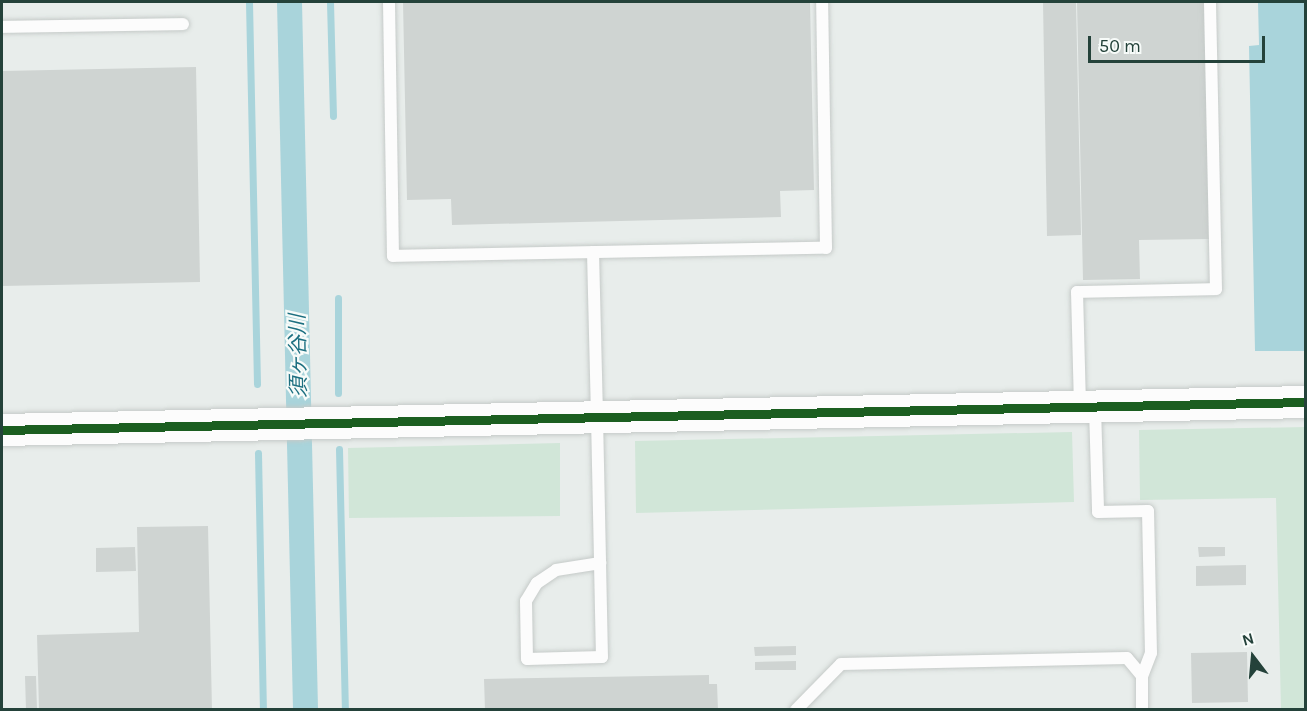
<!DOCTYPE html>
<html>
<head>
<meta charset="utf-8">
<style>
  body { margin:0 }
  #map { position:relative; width:1307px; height:711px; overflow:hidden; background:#e8edeb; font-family:Karla,"Noto Sans JP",sans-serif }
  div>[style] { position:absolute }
  .green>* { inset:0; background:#d1e6d8 }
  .water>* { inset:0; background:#a9d4db }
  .stream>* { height:7px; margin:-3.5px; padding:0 3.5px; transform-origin:3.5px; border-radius:3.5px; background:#a9d4db }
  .building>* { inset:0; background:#cfd4d2 }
  .roads { filter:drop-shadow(0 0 2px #c5cac8) drop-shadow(0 0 2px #c5cac8) }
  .service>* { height:12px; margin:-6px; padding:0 6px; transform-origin:6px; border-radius:6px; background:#fcfcfc }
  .tertiary>* { height:32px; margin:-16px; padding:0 16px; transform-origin:16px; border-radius:16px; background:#fcfcfc }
  .cycleway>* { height:9px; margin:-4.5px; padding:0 4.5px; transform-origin:4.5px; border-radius:4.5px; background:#1b5e20 }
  span { translate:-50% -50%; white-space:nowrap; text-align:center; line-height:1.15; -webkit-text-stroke:4.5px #f7fbf9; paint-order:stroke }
  .water-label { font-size:21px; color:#1c6f80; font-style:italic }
  .frame { position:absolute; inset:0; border:3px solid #24423a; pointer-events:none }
  .north { position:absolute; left:1223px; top:627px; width:60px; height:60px; -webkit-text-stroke:4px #f7fbf9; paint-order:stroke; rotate:344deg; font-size:16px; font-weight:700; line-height:24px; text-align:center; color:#24423a }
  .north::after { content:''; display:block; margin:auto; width:21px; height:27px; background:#24423a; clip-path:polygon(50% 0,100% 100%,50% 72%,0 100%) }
  .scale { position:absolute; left:1088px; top:36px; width:177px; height:27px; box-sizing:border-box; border:3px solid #24423a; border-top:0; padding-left:8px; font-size:18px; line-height:21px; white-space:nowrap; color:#24423a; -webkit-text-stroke:4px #f7fbf9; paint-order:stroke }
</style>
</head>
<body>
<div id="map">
  <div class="green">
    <i style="clip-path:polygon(1305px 427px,1305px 709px,1281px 709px,1276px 498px,1140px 500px,1139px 430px)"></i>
    <i style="clip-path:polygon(1072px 432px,1074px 502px,636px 513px,635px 441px)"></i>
    <i style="clip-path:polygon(560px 443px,560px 516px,349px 518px,348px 448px)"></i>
  </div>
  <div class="water">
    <i style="clip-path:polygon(277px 2px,302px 2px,318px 709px,293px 709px)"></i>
    <i style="clip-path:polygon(1258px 2px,1305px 2px,1305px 351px,1255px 351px,1249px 46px,1259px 45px)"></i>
  </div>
  <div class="stream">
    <i style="left:249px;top:2px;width:382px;rotate:88.8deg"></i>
    <i style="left:330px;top:2px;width:114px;rotate:88.5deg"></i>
    <i style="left:338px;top:298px;width:95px;rotate:90deg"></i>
    <i style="left:339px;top:449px;width:261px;rotate:88.7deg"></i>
    <i style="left:258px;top:453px;width:257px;rotate:88.9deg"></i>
  </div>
  <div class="building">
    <i style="clip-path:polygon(403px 2px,810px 2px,814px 190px,780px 191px,781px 217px,452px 225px,451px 199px,407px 200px)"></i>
    <i style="clip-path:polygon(1043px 2px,1076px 2px,1081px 235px,1047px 236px)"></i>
    <i style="clip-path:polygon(1077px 2px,1204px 2px,1209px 239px,1139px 240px,1140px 279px,1083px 280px)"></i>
    <i style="clip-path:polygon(196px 67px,200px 282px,2px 286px,2px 71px)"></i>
    <i style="clip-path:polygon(208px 526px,212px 710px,39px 710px,37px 635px,139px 632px,137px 527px)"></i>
    <i style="clip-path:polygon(135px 547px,136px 571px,96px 572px,96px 548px)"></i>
    <i style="clip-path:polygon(1198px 547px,1225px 547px,1225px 556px,1199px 557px)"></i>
    <i style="clip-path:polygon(1246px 565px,1246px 585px,1196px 586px,1196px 566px)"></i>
    <i style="clip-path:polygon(796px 646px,796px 655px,755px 656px,754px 647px)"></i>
    <i style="clip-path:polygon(1247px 652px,1248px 702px,1192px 703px,1191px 653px)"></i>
    <i style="clip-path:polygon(796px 661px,796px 670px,755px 670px,755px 662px)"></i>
    <i style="clip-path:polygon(709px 675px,709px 684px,717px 684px,718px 710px,485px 710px,484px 679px)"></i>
    <i style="clip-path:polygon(25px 676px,36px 676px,37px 710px,26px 710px)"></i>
  </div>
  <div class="roads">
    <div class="service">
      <i style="left:389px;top:2px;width:254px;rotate:89.1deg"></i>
      <i style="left:393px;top:256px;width:433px;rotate:-1.1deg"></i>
      <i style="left:826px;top:248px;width:246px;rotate:-90.9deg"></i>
      <i style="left:2px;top:27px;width:181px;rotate:-0.9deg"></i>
      <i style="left:593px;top:252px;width:165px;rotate:88.6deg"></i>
      <i style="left:597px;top:417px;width:146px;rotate:88.8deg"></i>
      <i style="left:600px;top:563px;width:94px;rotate:88.8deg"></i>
      <i style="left:602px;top:657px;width:75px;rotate:178.5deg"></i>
      <i style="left:527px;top:659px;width:58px;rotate:-91deg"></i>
      <i style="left:526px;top:601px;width:21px;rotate:-59deg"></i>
      <i style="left:537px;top:583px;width:23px;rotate:-34deg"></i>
      <i style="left:556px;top:570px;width:45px;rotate:-9deg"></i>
      <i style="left:1080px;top:406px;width:114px;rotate:-91.5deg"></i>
      <i style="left:1077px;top:292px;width:139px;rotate:-1.2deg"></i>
      <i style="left:1216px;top:289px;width:287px;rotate:-91.2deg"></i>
      <i style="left:1095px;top:408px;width:104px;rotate:88.3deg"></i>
      <i style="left:1098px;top:512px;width:50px;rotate:-1.1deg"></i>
      <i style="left:1148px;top:511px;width:142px;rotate:88.8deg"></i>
      <i style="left:1151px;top:653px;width:25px;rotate:111deg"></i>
      <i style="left:796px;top:710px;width:64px;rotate:-45.6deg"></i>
      <i style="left:841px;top:664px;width:286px;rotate:-1.2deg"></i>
      <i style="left:1127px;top:658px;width:23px;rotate:50deg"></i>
      <i style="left:1142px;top:676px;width:34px;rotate:90deg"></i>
    </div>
    <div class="tertiary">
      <i style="left:2px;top:430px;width:1304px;rotate:-1.23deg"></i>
    </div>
  </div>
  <div class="cycleway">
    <i style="left:2px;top:430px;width:1304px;rotate:-1.23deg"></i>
  </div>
  <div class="water-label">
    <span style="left:298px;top:356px;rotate:-91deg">須ヶ谷川</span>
  </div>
  <div class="frame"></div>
  <div class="north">N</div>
  <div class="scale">50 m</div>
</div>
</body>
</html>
